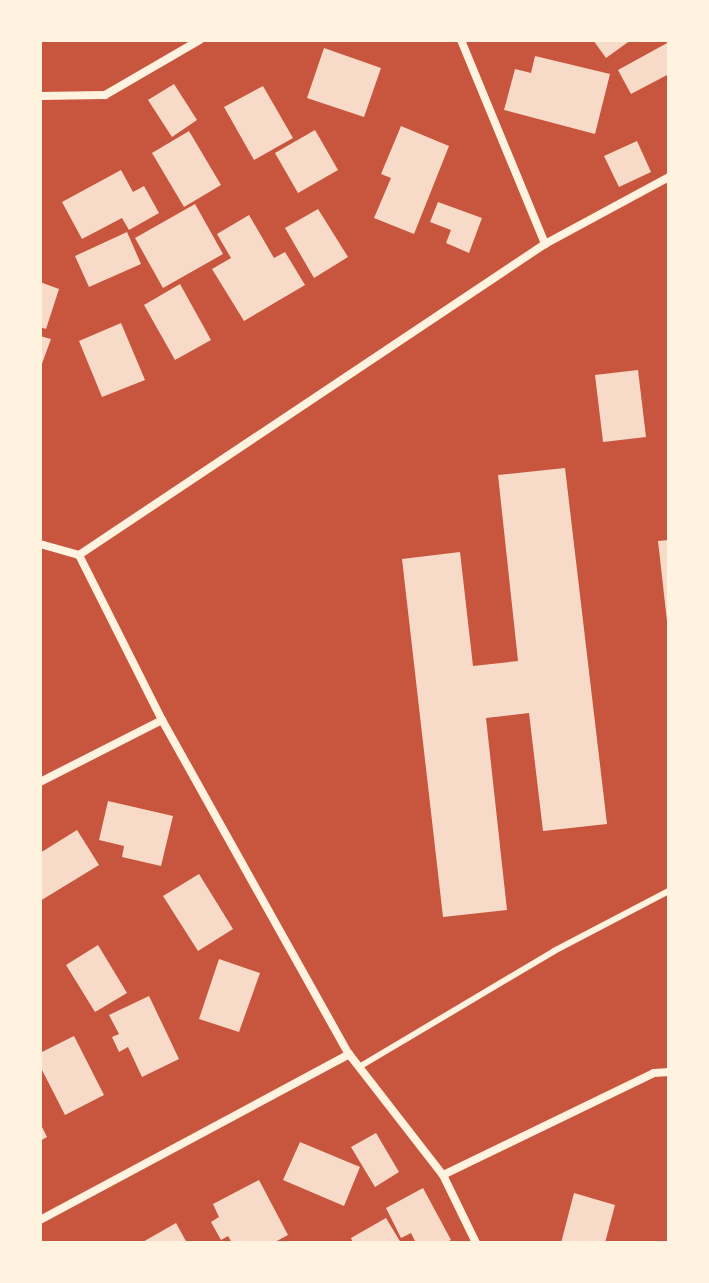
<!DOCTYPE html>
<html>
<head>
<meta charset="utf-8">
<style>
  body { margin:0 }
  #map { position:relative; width:709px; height:1283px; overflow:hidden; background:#c8553d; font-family:"DejaVu Sans",sans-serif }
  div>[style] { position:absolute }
  .building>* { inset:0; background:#f7dbc8 }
  .service>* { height:6px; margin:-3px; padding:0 3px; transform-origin:3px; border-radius:3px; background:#fff3e0 }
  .minor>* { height:8px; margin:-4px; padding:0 4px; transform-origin:4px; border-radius:4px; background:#fff3e0 }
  span { translate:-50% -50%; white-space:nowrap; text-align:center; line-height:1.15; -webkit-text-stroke:6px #fff3e0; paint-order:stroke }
  .frame { position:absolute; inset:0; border:42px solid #fff3e0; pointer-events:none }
</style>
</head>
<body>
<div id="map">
  <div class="building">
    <i style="clip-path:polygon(593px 40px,631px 40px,606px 58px)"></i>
    <i style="clip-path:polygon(669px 42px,669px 74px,631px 94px,618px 70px)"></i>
    <i style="clip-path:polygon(324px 48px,381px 68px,364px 117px,307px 98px)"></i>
    <i style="clip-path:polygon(535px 56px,610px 74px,595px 134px,504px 110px,515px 69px,531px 73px)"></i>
    <i style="clip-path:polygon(174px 84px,197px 120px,172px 137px,148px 100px)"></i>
    <i style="clip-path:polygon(263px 86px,293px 138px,254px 160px,224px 107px)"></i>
    <i style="clip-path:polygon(401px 126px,449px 146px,414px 234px,374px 218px,391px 178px,381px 174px)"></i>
    <i style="clip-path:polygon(315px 130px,338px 170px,298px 193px,275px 153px)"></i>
    <i style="clip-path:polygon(189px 131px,221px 185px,184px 207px,152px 153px)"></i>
    <i style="clip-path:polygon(637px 141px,651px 172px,619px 187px,604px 156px)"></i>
    <i style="clip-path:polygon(121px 170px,133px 192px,144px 186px,159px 213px,129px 230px,122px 218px,82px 239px,62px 202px)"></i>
    <i style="clip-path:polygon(438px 202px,482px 218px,469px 253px,446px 243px,451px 230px,430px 222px)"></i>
    <i style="clip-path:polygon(195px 204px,223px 254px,163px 288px,135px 238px)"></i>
    <i style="clip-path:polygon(318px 209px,348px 257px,314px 278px,285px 228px)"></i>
    <i style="clip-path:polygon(249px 215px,274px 258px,285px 252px,305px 285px,244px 321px,212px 269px,231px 258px,217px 234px)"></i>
    <i style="clip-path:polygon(127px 232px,141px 264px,89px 287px,75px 256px)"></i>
    <i style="clip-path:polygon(40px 282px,59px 289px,46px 329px,40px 327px)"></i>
    <i style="clip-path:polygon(180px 284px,211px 340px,175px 360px,144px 305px)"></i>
    <i style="clip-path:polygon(121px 323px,145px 380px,102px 397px,79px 341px)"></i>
    <i style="clip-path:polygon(40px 336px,51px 339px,40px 369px)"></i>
    <i style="clip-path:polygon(638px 370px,646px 437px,603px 442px,595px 375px)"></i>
    <i style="clip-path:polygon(565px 468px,607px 824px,543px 831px,529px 713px,486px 718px,507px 910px,443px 917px,402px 559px,460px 552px,473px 666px,518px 661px,498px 475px)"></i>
    <i style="clip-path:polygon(669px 540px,669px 620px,667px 621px,658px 541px)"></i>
    <i style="clip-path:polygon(108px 801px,173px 816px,161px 866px,122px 857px,124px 846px,99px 840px)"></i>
    <i style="clip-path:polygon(77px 830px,99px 865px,40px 901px,40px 853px)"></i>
    <i style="clip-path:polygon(199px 874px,233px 929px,198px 951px,163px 896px)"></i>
    <i style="clip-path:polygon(98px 945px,127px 993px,95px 1012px,66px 965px)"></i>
    <i style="clip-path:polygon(219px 959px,260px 973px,239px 1032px,199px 1019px)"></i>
    <i style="clip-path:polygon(149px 996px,179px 1059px,142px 1077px,128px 1047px,119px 1052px,112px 1037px,119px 1034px,109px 1015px)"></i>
    <i style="clip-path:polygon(74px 1036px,104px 1095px,65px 1115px,40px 1066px,40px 1053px)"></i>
    <i style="clip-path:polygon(40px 1123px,47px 1137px,40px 1141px)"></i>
    <i style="clip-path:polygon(376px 1133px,399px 1172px,375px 1187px,351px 1147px)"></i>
    <i style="clip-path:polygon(300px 1142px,360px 1167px,344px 1206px,283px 1180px)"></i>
    <i style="clip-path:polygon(259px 1180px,288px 1235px,273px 1243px,232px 1243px,228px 1236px,221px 1240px,211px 1222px,219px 1217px,213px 1204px)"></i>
    <i style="clip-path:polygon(423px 1188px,451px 1240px,445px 1243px,416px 1243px,411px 1233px,401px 1238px,386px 1208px)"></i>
    <i style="clip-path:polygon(574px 1193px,615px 1205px,605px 1243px,561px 1243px)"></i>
    <i style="clip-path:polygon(386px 1218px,401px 1243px,353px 1243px,351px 1238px)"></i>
    <i style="clip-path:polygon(176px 1223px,187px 1243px,141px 1243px)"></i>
  </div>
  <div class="service">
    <i style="left:359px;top:1067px;width:227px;rotate:-30.7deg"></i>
    <i style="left:554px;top:951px;width:130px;rotate:-27.6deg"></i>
  </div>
  <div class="minor">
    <i style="left:461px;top:40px;width:221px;rotate:67.6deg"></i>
    <i style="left:40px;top:96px;width:65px;rotate:-0.9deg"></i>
    <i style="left:105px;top:95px;width:110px;rotate:-30.1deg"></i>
    <i style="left:40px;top:544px;width:41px;rotate:15.8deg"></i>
    <i style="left:79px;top:555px;width:185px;rotate:63.3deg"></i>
    <i style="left:162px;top:720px;width:383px;rotate:60.8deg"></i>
    <i style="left:349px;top:1054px;width:153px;rotate:52.2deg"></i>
    <i style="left:443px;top:1175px;width:76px;rotate:64.1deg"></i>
    <i style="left:79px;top:555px;width:560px;rotate:-33.72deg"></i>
    <i style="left:545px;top:244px;width:141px;rotate:-28.4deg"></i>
    <i style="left:40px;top:782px;width:137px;rotate:-26.9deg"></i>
    <i style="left:443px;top:1175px;width:234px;rotate:-25.8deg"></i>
    <i style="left:654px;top:1073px;width:15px;rotate:-4deg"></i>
    <i style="left:40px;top:1220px;width:351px;rotate:-28.2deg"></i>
  </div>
  <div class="frame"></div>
</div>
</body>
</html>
